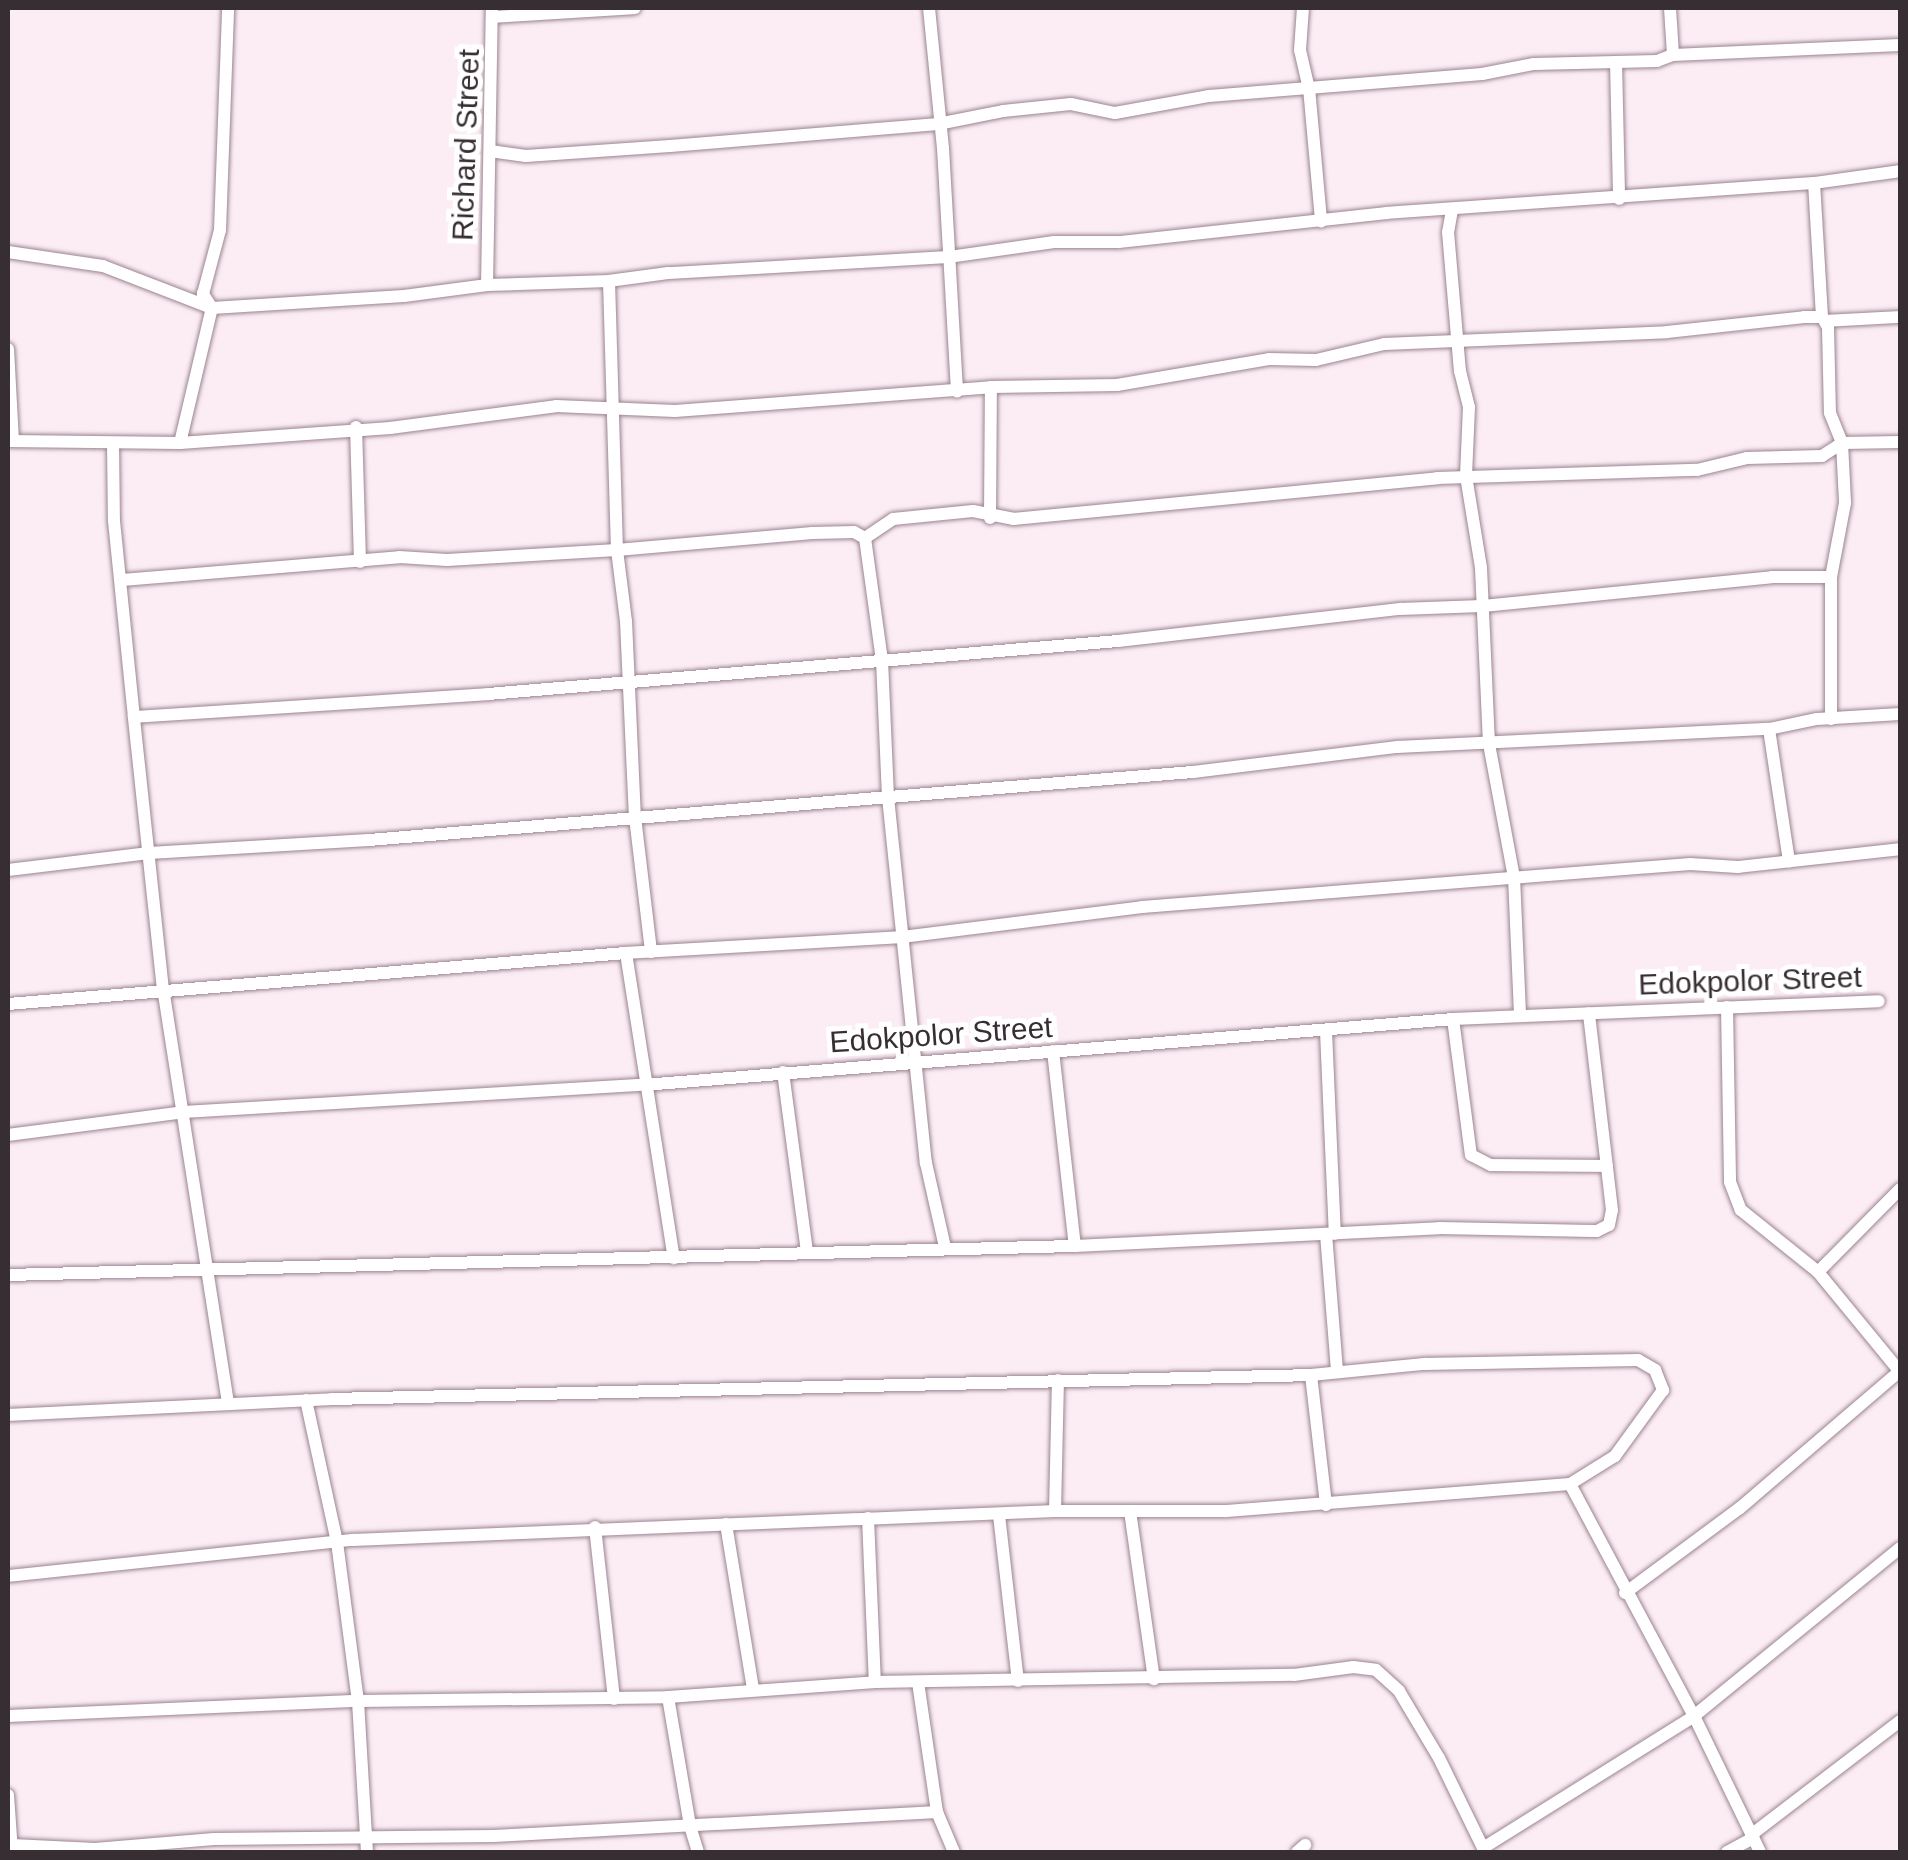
<!DOCTYPE html>
<html>
<head>
<meta charset="utf-8">
<style>
  body { margin:0 }
  #map { position:relative; width:1908px; height:1860px; overflow:hidden; background:#fcedf5; font-family:Helvetica,sans-serif }
  div>[style] { position:absolute }
  .roads { filter:drop-shadow(0 0 2px #9b8490) drop-shadow(0 0 2px #9b8490) }
  .street>* { height:12px; margin:-6px; padding:0 6px; transform-origin:6px; border-radius:6px; background:#fff }
  span { translate:-50% -50%; white-space:nowrap; text-align:center; line-height:1.15; -webkit-text-stroke:10px #fff; paint-order:stroke }
  .street-label { font-size:30px; color:#372e33 }
  .frame { position:absolute; inset:0; border:10px solid #372e33; pointer-events:none }
</style>
</head>
<body>
<div id="map">
  <div class="roads">
    <div class="street">
      <i style="left:929px;top:8px;width:141px;rotate:84.3deg"></i>
      <i style="left:943px;top:148px;width:244px;rotate:86.7deg"></i>
      <i style="left:1303px;top:8px;width:42px;rotate:94.1deg"></i>
      <i style="left:1300px;top:50px;width:36px;rotate:77deg"></i>
      <i style="left:1670px;top:8px;width:47px;rotate:86.3deg"></i>
      <i style="left:493px;top:17px;width:142px;rotate:-3.6deg"></i>
      <i style="left:1616px;top:62px;width:137px;rotate:88.7deg"></i>
      <i style="left:1309px;top:88px;width:134px;rotate:84.8deg"></i>
      <i style="left:490px;top:151px;width:36px;rotate:8deg"></i>
      <i style="left:526px;top:156px;width:144px;rotate:-4deg"></i>
      <i style="left:670px;top:146px;width:269px;rotate:-4.7deg"></i>
      <i style="left:938px;top:124px;width:66px;rotate:-11.3deg"></i>
      <i style="left:1003px;top:111px;width:68px;rotate:-5.9deg"></i>
      <i style="left:1071px;top:104px;width:45px;rotate:11.6deg"></i>
      <i style="left:1115px;top:113px;width:96px;rotate:-10.3deg"></i>
      <i style="left:1209px;top:96px;width:274px;rotate:-4.6deg"></i>
      <i style="left:1482px;top:74px;width:53px;rotate:-10.9deg"></i>
      <i style="left:1534px;top:64px;width:123px;rotate:-1.4deg"></i>
      <i style="left:1657px;top:61px;width:17px;rotate:-21deg"></i>
      <i style="left:1673px;top:55px;width:227px;rotate:-2.5deg"></i>
      <i style="left:1814px;top:183px;width:87px;rotate:-7.9deg"></i>
      <i style="left:1452px;top:210px;width:22px;rotate:100deg"></i>
      <i style="left:1448px;top:232px;width:140px;rotate:85.1deg"></i>
      <i style="left:1460px;top:371px;width:37px;rotate:76deg"></i>
      <i style="left:1469px;top:407px;width:69px;rotate:92.5deg"></i>
      <i style="left:1466px;top:476px;width:93px;rotate:80.7deg"></i>
      <i style="left:1481px;top:568px;width:176px;rotate:87.4deg"></i>
      <i style="left:1489px;top:744px;width:135px;rotate:79.4deg"></i>
      <i style="left:1514px;top:877px;width:139px;rotate:87.5deg"></i>
      <i style="left:8px;top:252px;width:96px;rotate:8.4deg"></i>
      <i style="left:103px;top:266px;width:117px;rotate:21.1deg"></i>
      <i style="left:212px;top:308px;width:192px;rotate:-3.6deg"></i>
      <i style="left:404px;top:296px;width:84px;rotate:-7.5deg"></i>
      <i style="left:487px;top:285px;width:122px;rotate:-1.9deg"></i>
      <i style="left:487px;top:285px;width:277px;rotate:-89deg"></i>
      <i style="left:1822px;top:317px;width:134px;rotate:-93.4deg"></i>
      <i style="left:1814px;top:183px;width:428px;rotate:176deg"></i>
      <i style="left:1387px;top:213px;width:270px;rotate:173.8deg"></i>
      <i style="left:1119px;top:242px;width:65px;rotate:180deg"></i>
      <i style="left:1054px;top:242px;width:107px;rotate:171.9deg"></i>
      <i style="left:948px;top:257px;width:280px;rotate:176.7deg"></i>
      <i style="left:668px;top:273px;width:60px;rotate:172.3deg"></i>
      <i style="left:609px;top:281px;width:269px;rotate:88.3deg"></i>
      <i style="left:617px;top:550px;width:196px;rotate:-5deg"></i>
      <i style="left:812px;top:533px;width:42px;rotate:-1.4deg"></i>
      <i style="left:854px;top:532px;width:13px;rotate:29deg"></i>
      <i style="left:865px;top:538px;width:34px;rotate:-34deg"></i>
      <i style="left:893px;top:519px;width:80px;rotate:-5.7deg"></i>
      <i style="left:973px;top:511px;width:42px;rotate:11deg"></i>
      <i style="left:1014px;top:519px;width:425px;rotate:-5.5deg"></i>
      <i style="left:1437px;top:478px;width:260px;rotate:-1.8deg"></i>
      <i style="left:1697px;top:470px;width:51px;rotate:-13.5deg"></i>
      <i style="left:1747px;top:458px;width:75px;rotate:-1.5deg"></i>
      <i style="left:1822px;top:456px;width:24px;rotate:-33deg"></i>
      <i style="left:1842px;top:443px;width:60px;rotate:87.1deg"></i>
      <i style="left:1845px;top:503px;width:75px;rotate:100.7deg"></i>
      <i style="left:1825px;top:321px;width:75px;rotate:-3.1deg"></i>
      <i style="left:8px;top:349px;width:92px;rotate:86.9deg"></i>
      <i style="left:356px;top:427px;width:135px;rotate:88.3deg"></i>
      <i style="left:8px;top:441px;width:172px;rotate:0.7deg"></i>
      <i style="left:180px;top:443px;width:211px;rotate:-4.1deg"></i>
      <i style="left:390px;top:428px;width:167px;rotate:-7.5deg"></i>
      <i style="left:556px;top:406px;width:119px;rotate:2.4deg"></i>
      <i style="left:675px;top:411px;width:317px;rotate:-4.3deg"></i>
      <i style="left:991px;top:387px;width:126px;rotate:-0.9deg"></i>
      <i style="left:1117px;top:385px;width:154px;rotate:-9.7deg"></i>
      <i style="left:1269px;top:359px;width:47px;rotate:1.2deg"></i>
      <i style="left:1316px;top:360px;width:70px;rotate:-13.2deg"></i>
      <i style="left:1384px;top:344px;width:283px;rotate:-2.4deg"></i>
      <i style="left:1667px;top:332px;width:138px;rotate:-6.2deg"></i>
      <i style="left:1804px;top:317px;width:18px"></i>
      <i style="left:1822px;top:317px;width:12px;rotate:59deg"></i>
      <i style="left:1828px;top:327px;width:86px;rotate:88.7deg"></i>
      <i style="left:1830px;top:413px;width:32px;rotate:68deg"></i>
      <i style="left:1842px;top:443px;width:58px;rotate:-1deg"></i>
      <i style="left:180px;top:443px;width:139px;rotate:-76.7deg"></i>
      <i style="left:212px;top:308px;width:17px;rotate:-123deg"></i>
      <i style="left:203px;top:294px;width:66px;rotate:-75.1deg"></i>
      <i style="left:220px;top:230px;width:222px;rotate:-87.9deg"></i>
      <i style="left:113px;top:444px;width:77px;rotate:89.3deg"></i>
      <i style="left:114px;top:521px;width:197px;rotate:84.2deg"></i>
      <i style="left:990px;top:518px;width:131px;rotate:-89.6deg"></i>
      <i style="left:865px;top:538px;width:123px;rotate:82.1deg"></i>
      <i style="left:882px;top:660px;width:137px;rotate:87.5deg"></i>
      <i style="left:888px;top:797px;width:368px;rotate:84.1deg"></i>
      <i style="left:926px;top:1163px;width:86px;rotate:77.3deg"></i>
      <i style="left:122px;top:580px;width:278px;rotate:-4.7deg"></i>
      <i style="left:399px;top:557px;width:48px;rotate:3.6deg"></i>
      <i style="left:447px;top:560px;width:170px;rotate:-3.4deg"></i>
      <i style="left:617px;top:550px;width:72px;rotate:82.8deg"></i>
      <i style="left:626px;top:621px;width:196px;rotate:87.4deg"></i>
      <i style="left:635px;top:817px;width:136px;rotate:83.2deg"></i>
      <i style="left:1483px;top:606px;width:290px;rotate:-5.7deg"></i>
      <i style="left:1772px;top:577px;width:59px"></i>
      <i style="left:1831px;top:577px;width:142px;rotate:90deg"></i>
      <i style="left:1769px;top:729px;width:134px;rotate:81.4deg"></i>
      <i style="left:8px;top:870px;width:142px;rotate:-6.9deg"></i>
      <i style="left:149px;top:853px;width:220px;rotate:-3.4deg"></i>
      <i style="left:369px;top:840px;width:827px;rotate:-4.72deg"></i>
      <i style="left:1193px;top:772px;width:206px;rotate:-7deg"></i>
      <i style="left:1397px;top:747px;width:372px;rotate:-2.8deg"></i>
      <i style="left:1769px;top:729px;width:49px;rotate:-11.8deg"></i>
      <i style="left:1817px;top:719px;width:83px;rotate:-3.4deg"></i>
      <i style="left:626px;top:953px;width:309px;rotate:81.1deg"></i>
      <i style="left:8px;top:1004px;width:620px;rotate:-4.72deg"></i>
      <i style="left:626px;top:953px;width:276px;rotate:-3.3deg"></i>
      <i style="left:902px;top:937px;width:242px;rotate:-7.1deg"></i>
      <i style="left:1142px;top:907px;width:550px;rotate:-4.49deg"></i>
      <i style="left:1690px;top:864px;width:48px;rotate:3.6deg"></i>
      <i style="left:1738px;top:867px;width:163px;rotate:-6.3deg"></i>
      <i style="left:1727px;top:1007px;width:175px;rotate:89deg"></i>
      <i style="left:1730px;top:1182px;width:30px;rotate:69deg"></i>
      <i style="left:1741px;top:1210px;width:99px;rotate:38.8deg"></i>
      <i style="left:1818px;top:1272px;width:129px;rotate:50.6deg"></i>
      <i style="left:1453px;top:1019px;width:137px;rotate:82.5deg"></i>
      <i style="left:1471px;top:1155px;width:22px;rotate:27deg"></i>
      <i style="left:1491px;top:1165px;width:116px;rotate:0.5deg"></i>
      <i style="left:1326px;top:1031px;width:203px;rotate:87.5deg"></i>
      <i style="left:1053px;top:1051px;width:196px;rotate:83.6deg"></i>
      <i style="left:783px;top:1072px;width:181px;rotate:82.4deg"></i>
      <i style="left:8px;top:1135px;width:178px;rotate:-7.4deg"></i>
      <i style="left:185px;top:1112px;width:460px;rotate:-3.4deg"></i>
      <i style="left:644px;top:1085px;width:812px;rotate:-4.66deg"></i>
      <i style="left:1453px;top:1019px;width:426px;rotate:-2.4deg"></i>
      <i style="left:1326px;top:1234px;width:138px;rotate:85.4deg"></i>
      <i style="left:1818px;top:1272px;width:117px;rotate:-45.3deg"></i>
      <i style="left:8px;top:1275px;width:1067px;rotate:-1.56deg"></i>
      <i style="left:1075px;top:1246px;width:364px;rotate:-2.8deg"></i>
      <i style="left:1439px;top:1228px;width:158px;rotate:1.1deg"></i>
      <i style="left:1597px;top:1231px;width:13px;rotate:-27deg"></i>
      <i style="left:1609px;top:1225px;width:15px;rotate:-79deg"></i>
      <i style="left:1612px;top:1210px;width:198px;rotate:-96.7deg"></i>
      <i style="left:1311px;top:1375px;width:131px;rotate:83.4deg"></i>
      <i style="left:306px;top:1400px;width:145px;rotate:77.7deg"></i>
      <i style="left:337px;top:1542px;width:160px;rotate:82.5deg"></i>
      <i style="left:358px;top:1701px;width:151px;rotate:86.6deg"></i>
      <i style="left:228px;top:1403px;width:418px;rotate:-98.9deg"></i>
      <i style="left:163px;top:990px;width:275px;rotate:-96.1deg"></i>
      <i style="left:134px;top:717px;width:355px;rotate:-3.7deg"></i>
      <i style="left:488px;top:694px;width:632px;rotate:-4.81deg"></i>
      <i style="left:1118px;top:641px;width:284px;rotate:-6.5deg"></i>
      <i style="left:1400px;top:609px;width:82px;rotate:-2.1deg"></i>
      <i style="left:8px;top:1415px;width:324px;rotate:-2.8deg"></i>
      <i style="left:332px;top:1399px;width:979px;rotate:-1.4deg"></i>
      <i style="left:1311px;top:1375px;width:114px;rotate:-5.6deg"></i>
      <i style="left:1424px;top:1364px;width:214px;rotate:-1.1deg"></i>
      <i style="left:1638px;top:1360px;width:20px;rotate:30deg"></i>
      <i style="left:1655px;top:1370px;width:22px;rotate:68deg"></i>
      <i style="left:1663px;top:1390px;width:82px;rotate:126deg"></i>
      <i style="left:1615px;top:1456px;width:53px;rotate:148.1deg"></i>
      <i style="left:1570px;top:1484px;width:263px;rotate:61.9deg"></i>
      <i style="left:1694px;top:1716px;width:151px;rotate:64.1deg"></i>
      <i style="left:1055px;top:1511px;width:131px;rotate:-88.7deg"></i>
      <i style="left:1130px;top:1511px;width:170px;rotate:81.9deg"></i>
      <i style="left:999px;top:1515px;width:167px;rotate:83.5deg"></i>
      <i style="left:868px;top:1518px;width:164px;rotate:87.6deg"></i>
      <i style="left:726px;top:1524px;width:166px;rotate:80.7deg"></i>
      <i style="left:595px;top:1527px;width:173px;rotate:83.7deg"></i>
      <i style="left:8px;top:1576px;width:347px;rotate:-6deg"></i>
      <i style="left:353px;top:1540px;width:703px;rotate:-2.37deg"></i>
      <i style="left:1055px;top:1511px;width:171px"></i>
      <i style="left:1226px;top:1511px;width:345px;rotate:-4.5deg"></i>
      <i style="left:1625px;top:1593px;width:143px;rotate:-36.5deg"></i>
      <i style="left:1740px;top:1508px;width:211px;rotate:-40.6deg"></i>
      <i style="left:918px;top:1682px;width:131px;rotate:81.7deg"></i>
      <i style="left:668px;top:1697px;width:131px;rotate:80.3deg"></i>
      <i style="left:690px;top:1826px;width:27px;rotate:73deg"></i>
      <i style="left:8px;top:1716px;width:350px;rotate:-2.5deg"></i>
      <i style="left:358px;top:1701px;width:310px;rotate:-0.7deg"></i>
      <i style="left:668px;top:1697px;width:208px;rotate:-4.1deg"></i>
      <i style="left:875px;top:1682px;width:419px;rotate:-1deg"></i>
      <i style="left:1294px;top:1675px;width:60px;rotate:-7.7deg"></i>
      <i style="left:1353px;top:1667px;width:23px;rotate:7deg"></i>
      <i style="left:1376px;top:1670px;width:31px;rotate:42deg"></i>
      <i style="left:1399px;top:1691px;width:78px;rotate:59.2deg"></i>
      <i style="left:1439px;top:1758px;width:100px;rotate:63.9deg"></i>
      <i style="left:1483px;top:1848px;width:249px;rotate:-32deg"></i>
      <i style="left:1694px;top:1716px;width:266px;rotate:-39.2deg"></i>
      <i style="left:8px;top:1795px;width:57px;rotate:86deg"></i>
      <i style="left:1751px;top:1835px;width:188px;rotate:-37.4deg"></i>
      <i style="left:12px;top:1845px;width:83px;rotate:2.8deg"></i>
      <i style="left:95px;top:1849px;width:119px;rotate:-4.8deg"></i>
      <i style="left:214px;top:1839px;width:280px;rotate:-0.6deg"></i>
      <i style="left:494px;top:1836px;width:444px;rotate:-3.1deg"></i>
      <i style="left:937px;top:1812px;width:43px;rotate:67deg"></i>
      <i style="left:1297px;top:1852px;width:11px;rotate:-41deg"></i>
      <i style="left:1727px;top:1852px;width:30px;rotate:-28deg"></i>
    </div>
  </div>
  <div class="street-label">
    <span style="left:466px;top:145px;rotate:-88deg">Richard Street</span>
    <span style="left:1750px;top:981px;rotate:-2deg">Edokpolor Street</span>
    <span style="left:941px;top:1035px;rotate:-4deg">Edokpolor Street</span>
  </div>
  <div class="frame"></div>
</div>
</body>
</html>
